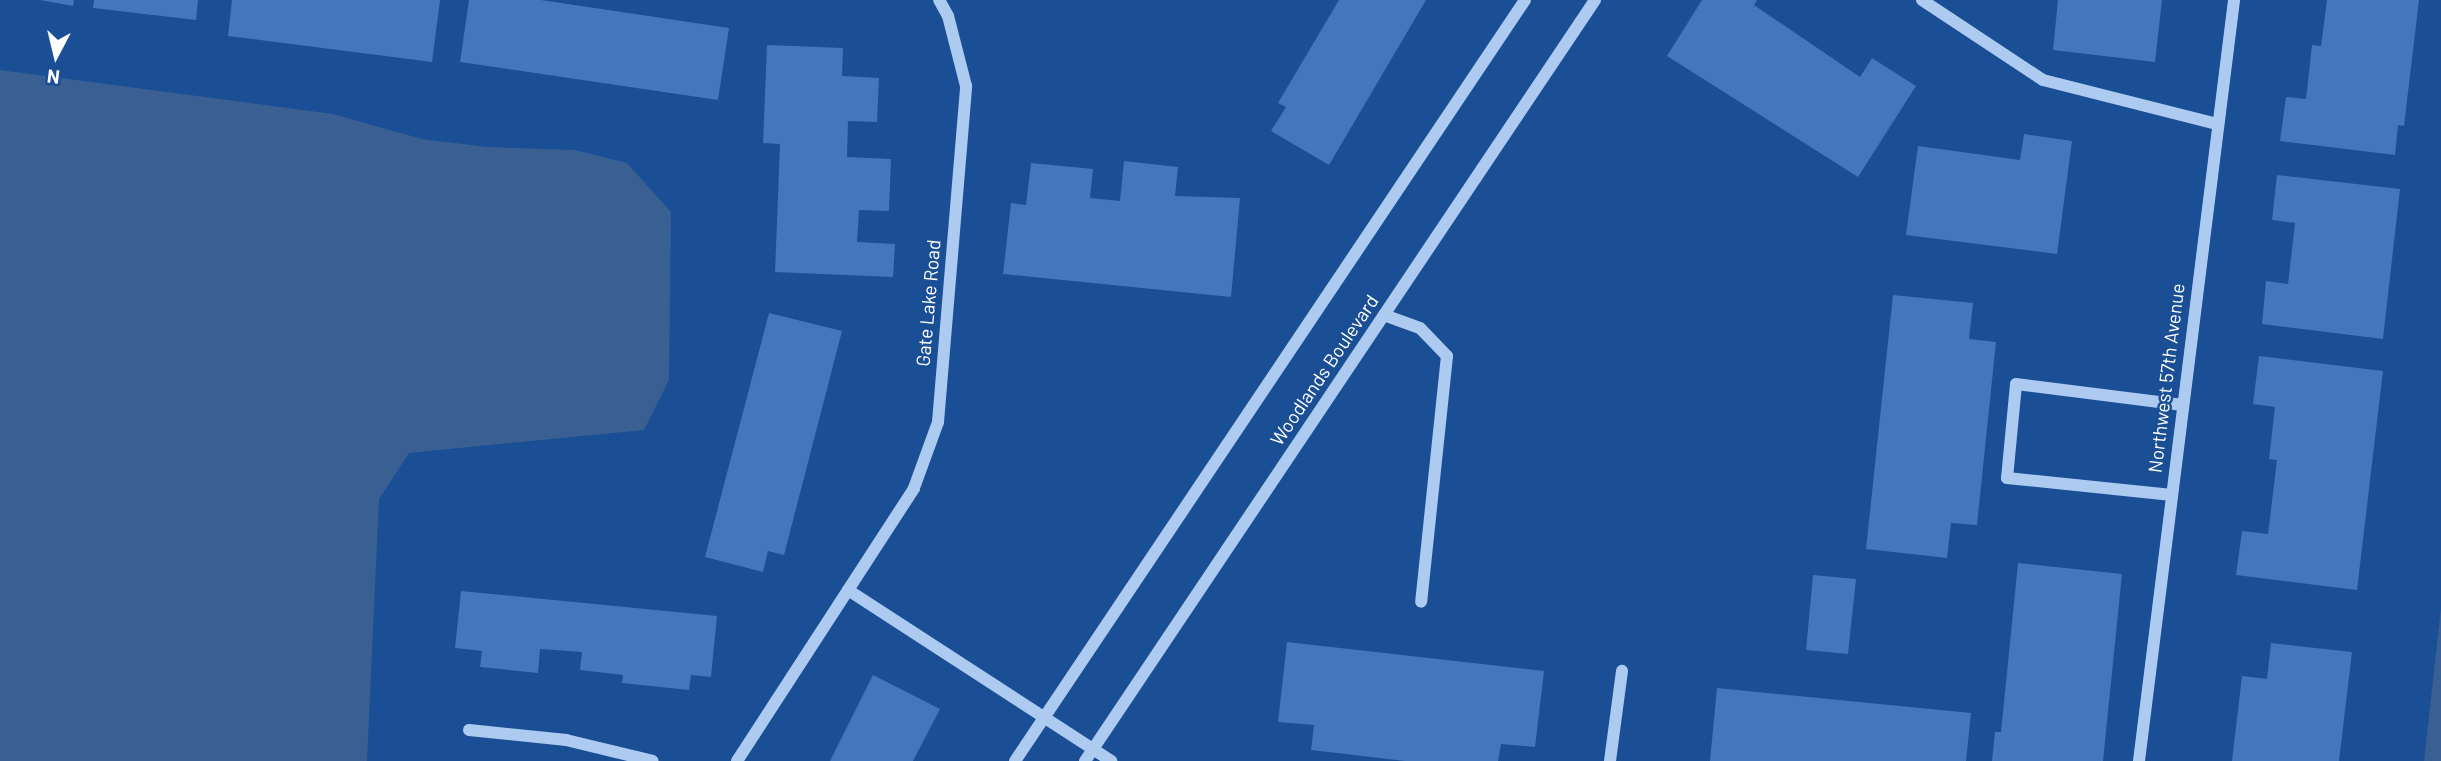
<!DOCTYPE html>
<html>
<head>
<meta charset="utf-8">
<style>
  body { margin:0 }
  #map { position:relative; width:2441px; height:761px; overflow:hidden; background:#1a4e95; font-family:Barlow,sans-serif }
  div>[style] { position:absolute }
  .water>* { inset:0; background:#395f93 }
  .building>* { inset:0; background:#4377bc }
  .minor>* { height:12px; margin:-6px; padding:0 6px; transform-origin:6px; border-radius:6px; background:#adcaf0 }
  span { translate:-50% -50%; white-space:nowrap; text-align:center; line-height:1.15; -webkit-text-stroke:5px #1a4e95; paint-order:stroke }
  .street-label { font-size:19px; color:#fff }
  .north { position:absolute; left:21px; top:21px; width:70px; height:70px; -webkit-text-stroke:5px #1a4e95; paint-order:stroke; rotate:187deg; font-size:19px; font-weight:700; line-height:28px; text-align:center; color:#fff }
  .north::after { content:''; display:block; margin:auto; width:24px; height:32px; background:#fff; clip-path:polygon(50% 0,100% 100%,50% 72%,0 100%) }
</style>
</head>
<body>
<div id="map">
  <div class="water">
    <i style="clip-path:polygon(0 70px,333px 114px,422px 139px,487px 147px,575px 150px,627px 163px,671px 212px,669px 380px,644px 430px,409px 453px,379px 499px,367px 761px,0 761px)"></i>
    <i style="clip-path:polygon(2441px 608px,2441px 761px,2424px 761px)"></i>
  </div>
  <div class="building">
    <i style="clip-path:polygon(40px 0,74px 0,73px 6px)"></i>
    <i style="clip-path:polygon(94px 0,198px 0,196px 20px,93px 8px)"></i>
    <i style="clip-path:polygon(232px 0,440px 0,432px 62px,228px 36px)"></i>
    <i style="clip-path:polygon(469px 0,541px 0,729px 28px,718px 100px,460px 62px)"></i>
    <i style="clip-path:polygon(1339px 0,1426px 0,1329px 165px,1271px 131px,1286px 107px,1278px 103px)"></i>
    <i style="clip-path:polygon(1702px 0,1757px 0,1754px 5px,1860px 77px,1872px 58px,1916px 86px,1858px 177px,1667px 56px)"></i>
    <i style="clip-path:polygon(2058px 0,2162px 0,2155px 62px,2053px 50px)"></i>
    <i style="clip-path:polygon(2327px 0,2419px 0,2404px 126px,2398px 125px,2395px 155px,2280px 141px,2286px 97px,2306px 99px,2312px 45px,2321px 46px)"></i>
    <i style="clip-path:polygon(767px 45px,843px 48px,842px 76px,879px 78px,877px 122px,848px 121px,847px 157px,891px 159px,889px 211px,859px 210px,857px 242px,895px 244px,893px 277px,775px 272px,780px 144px,763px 143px)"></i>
    <i style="clip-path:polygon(2024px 134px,2072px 141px,2057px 254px,1906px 235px,1918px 146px,2020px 160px)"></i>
    <i style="clip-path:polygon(1124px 161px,1178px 167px,1175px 196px,1240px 198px,1231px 297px,1003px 274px,1011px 203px,1026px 205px,1031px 163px,1093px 169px,1090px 198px,1120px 201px)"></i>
    <i style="clip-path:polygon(2277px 175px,2400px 189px,2383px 339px,2262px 324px,2266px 281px,2288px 284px,2295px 223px,2272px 220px)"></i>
    <i style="clip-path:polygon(1893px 295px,1973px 303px,1969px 339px,1996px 342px,1977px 525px,1951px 523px,1947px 558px,1866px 549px)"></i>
    <i style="clip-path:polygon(769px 313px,842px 331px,784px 555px,768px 551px,763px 572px,705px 557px)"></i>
    <i style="clip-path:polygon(2259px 356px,2383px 371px,2357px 590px,2236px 575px,2242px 531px,2268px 534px,2277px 460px,2269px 459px,2275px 407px,2253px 404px)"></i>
    <i style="clip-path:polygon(2018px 563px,2122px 574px,2103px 761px,1992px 761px,1995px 732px,2001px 732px)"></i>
    <i style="clip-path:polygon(1813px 575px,1856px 579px,1848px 654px,1806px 650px)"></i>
    <i style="clip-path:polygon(461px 591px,717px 616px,711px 677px,691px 675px,689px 690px,622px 683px,623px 675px,580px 670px,582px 652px,540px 649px,538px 673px,480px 667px,482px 651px,455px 648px)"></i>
    <i style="clip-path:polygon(1287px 642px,1544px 671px,1535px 747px,1501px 744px,1498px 761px,1405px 761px,1311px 750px,1314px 725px,1278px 722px)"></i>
    <i style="clip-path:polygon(2271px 643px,2352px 652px,2339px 761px,2232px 761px,2242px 676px,2267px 679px)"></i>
    <i style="clip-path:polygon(873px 675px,940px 709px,913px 761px,830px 761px)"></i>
    <i style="clip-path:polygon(1717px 688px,1971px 713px,1966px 761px,1710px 761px)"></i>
  </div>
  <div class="minor">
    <i style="left:1922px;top:0;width:145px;rotate:33.5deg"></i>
    <i style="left:2043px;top:80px;width:179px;rotate:14.2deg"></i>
    <i style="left:1384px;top:315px;width:38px;rotate:20deg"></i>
    <i style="left:1420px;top:328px;width:39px;rotate:46deg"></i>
    <i style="left:1447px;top:356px;width:247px;rotate:96deg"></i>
    <i style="left:2172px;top:495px;width:166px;rotate:-174.1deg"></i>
    <i style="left:2007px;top:478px;width:94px;rotate:-84.5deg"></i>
    <i style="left:2016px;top:384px;width:168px;rotate:7.2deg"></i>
    <i style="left:848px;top:590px;width:314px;rotate:33deg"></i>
    <i style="left:469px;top:730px;width:98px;rotate:5.9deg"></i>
    <i style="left:566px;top:740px;width:89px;rotate:13.6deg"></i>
    <i style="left:737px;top:761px;width:325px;rotate:-57deg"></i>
    <i style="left:914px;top:488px;width:70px;rotate:-70deg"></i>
    <i style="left:938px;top:422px;width:337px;rotate:-85.2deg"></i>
    <i style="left:966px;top:86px;width:72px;rotate:-104.4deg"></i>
    <i style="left:948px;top:16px;width:18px;rotate:-119deg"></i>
    <i style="left:1015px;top:761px;width:916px;rotate:-56.17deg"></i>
    <i style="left:1085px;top:761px;width:916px;rotate:-56.17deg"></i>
    <i style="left:1610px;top:761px;width:91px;rotate:-82.4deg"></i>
    <i style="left:2139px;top:761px;width:767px;rotate:-82.88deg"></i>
  </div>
  <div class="street-label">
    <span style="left:928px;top:303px;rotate:-85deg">Gate Lake Road</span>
    <span style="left:1324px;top:370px;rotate:-56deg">Woodlands Boulevard</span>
    <span style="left:2166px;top:378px;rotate:-83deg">Northwest 57th Avenue</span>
  </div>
  <div class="north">N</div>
</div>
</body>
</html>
